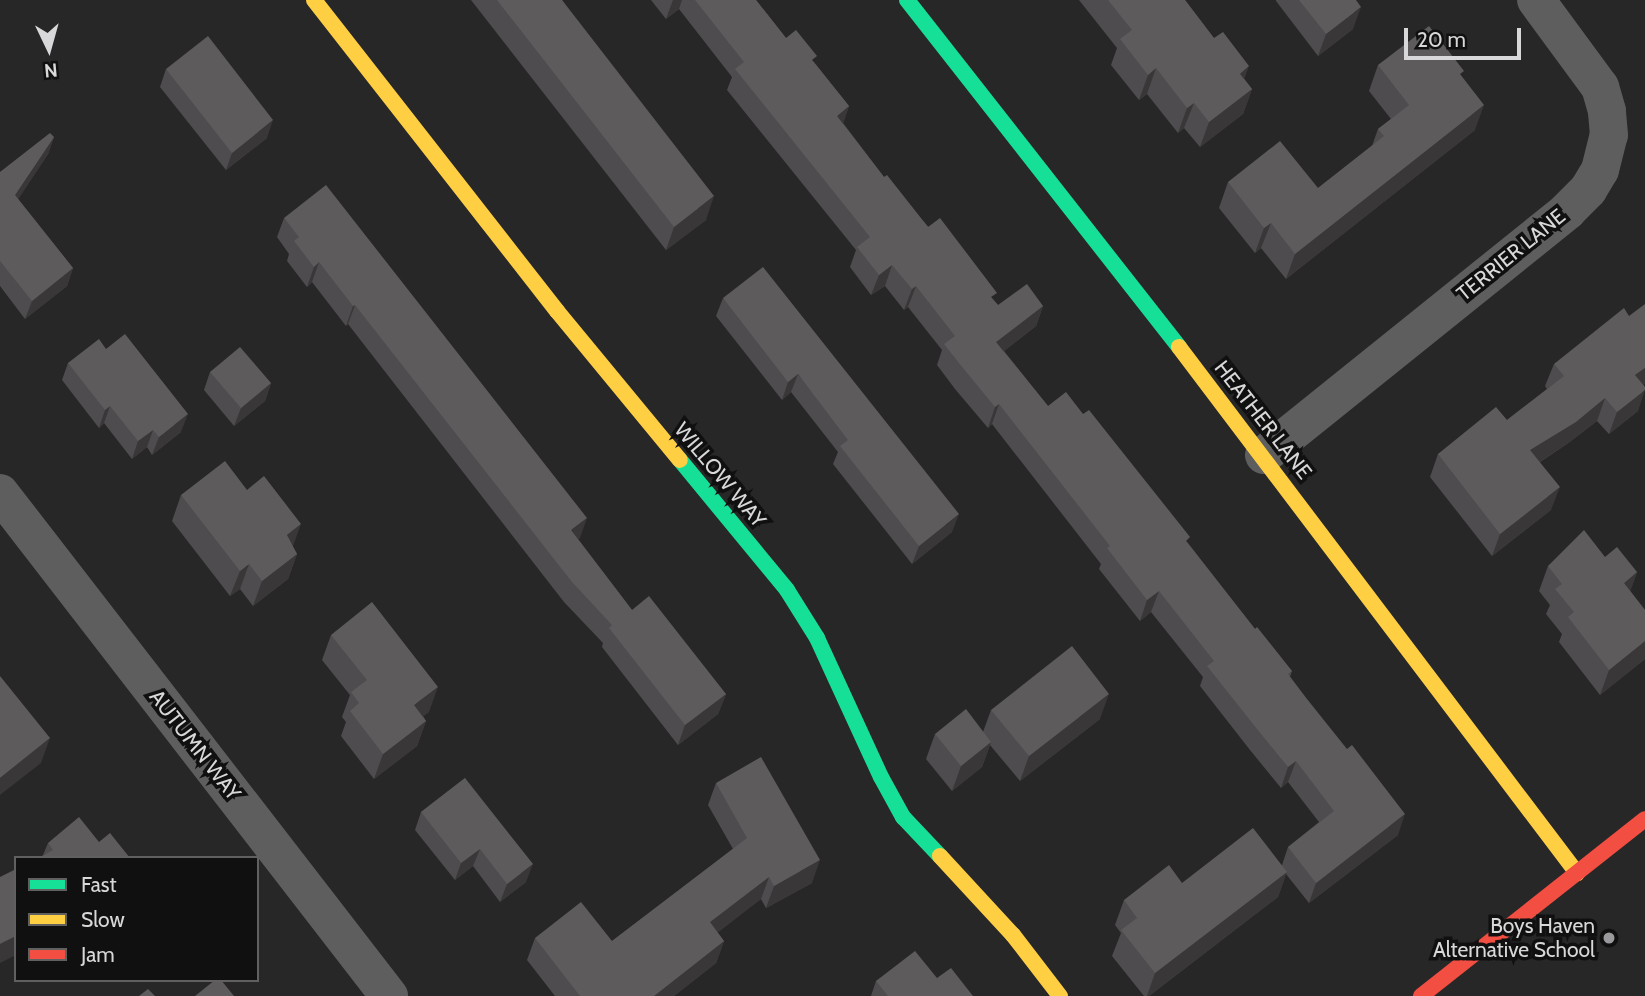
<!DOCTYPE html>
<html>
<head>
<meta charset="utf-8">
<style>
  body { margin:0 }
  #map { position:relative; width:1645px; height:996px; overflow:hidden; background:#282728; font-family:Cabin,sans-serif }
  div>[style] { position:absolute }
  .street>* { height:38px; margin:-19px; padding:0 19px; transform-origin:19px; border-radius:19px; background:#5f5e5f }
  .fast>* { height:16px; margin:-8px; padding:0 8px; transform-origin:8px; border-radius:8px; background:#16e098 }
  .slow>* { height:16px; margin:-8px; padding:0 8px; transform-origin:8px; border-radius:8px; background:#ffcf43 }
  .jam>* { height:16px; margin:-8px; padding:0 8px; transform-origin:8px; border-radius:8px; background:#f24e42 }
  .wall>* { inset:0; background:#4e4c4e }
  .shaded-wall>* { inset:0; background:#393738 }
  .building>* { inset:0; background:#5d5b5c }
  .dots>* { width:19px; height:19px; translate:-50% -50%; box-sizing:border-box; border:4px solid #101011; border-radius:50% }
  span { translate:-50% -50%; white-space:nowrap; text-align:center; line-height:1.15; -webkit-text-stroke:7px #101011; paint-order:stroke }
  .street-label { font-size:21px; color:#d8d7d9 }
  .poi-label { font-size:21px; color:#d8d7d9 }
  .right { translate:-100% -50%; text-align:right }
  .legend { position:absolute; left:14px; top:856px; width:245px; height:126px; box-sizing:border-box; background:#101011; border:2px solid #606061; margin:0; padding:9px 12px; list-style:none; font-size:21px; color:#d8d7d9 }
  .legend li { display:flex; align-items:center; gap:14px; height:35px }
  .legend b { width:35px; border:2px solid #606061 }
  .north { position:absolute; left:14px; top:14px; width:70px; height:70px; -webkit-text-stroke:5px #101011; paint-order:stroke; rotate:175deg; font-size:19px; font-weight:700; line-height:28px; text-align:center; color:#d8d7d9 }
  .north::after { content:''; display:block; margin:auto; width:24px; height:32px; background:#d8d7d9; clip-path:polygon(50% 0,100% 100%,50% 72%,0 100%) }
  .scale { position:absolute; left:1404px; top:28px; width:117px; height:32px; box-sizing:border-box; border:4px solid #d8d7d9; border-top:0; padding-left:9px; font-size:21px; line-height:24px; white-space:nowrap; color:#d8d7d9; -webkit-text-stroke:5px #101011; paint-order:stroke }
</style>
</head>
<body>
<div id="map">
  <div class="street">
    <i style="left:1264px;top:455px;width:389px;rotate:-38.8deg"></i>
    <i style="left:1567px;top:211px;width:30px;rotate:-45deg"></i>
    <i style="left:1588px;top:190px;width:23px;rotate:-59deg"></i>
    <i style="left:1600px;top:170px;width:36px;rotate:-76deg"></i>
    <i style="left:1609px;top:135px;width:24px;rotate:-95deg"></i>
    <i style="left:1607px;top:111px;width:25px;rotate:-106deg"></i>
    <i style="left:1600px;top:87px;width:108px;rotate:-126.3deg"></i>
    <i style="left:0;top:493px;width:636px;rotate:52.28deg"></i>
  </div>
  <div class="fast">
    <i style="left:907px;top:0;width:441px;rotate:51.9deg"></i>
    <i style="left:680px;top:460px;width:168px;rotate:50.5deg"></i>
    <i style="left:787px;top:590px;width:57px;rotate:58deg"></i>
    <i style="left:817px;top:638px;width:153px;rotate:65.3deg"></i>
    <i style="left:881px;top:777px;width:46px;rotate:61.2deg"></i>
    <i style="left:903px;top:817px;width:54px;rotate:46.5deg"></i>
  </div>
  <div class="slow">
    <i style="left:314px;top:0;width:395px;rotate:52deg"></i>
    <i style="left:557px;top:311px;width:193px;rotate:50.5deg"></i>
    <i style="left:1179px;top:347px;width:660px;rotate:52.89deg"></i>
    <i style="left:940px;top:856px;width:108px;rotate:47.3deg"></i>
    <i style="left:1013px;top:935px;width:77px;rotate:52.4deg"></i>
  </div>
  <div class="jam">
    <i style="left:1421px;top:996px;width:285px;rotate:-38.3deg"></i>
  </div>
  <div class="wall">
    <i style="clip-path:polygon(471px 0,562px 0,706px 220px,666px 250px)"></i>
    <i style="clip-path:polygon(651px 0,756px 0,786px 38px,814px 62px,849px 106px,843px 123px,884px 177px,998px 305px,1043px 306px,1036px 326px,1004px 351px,1048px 406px,1188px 543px,1255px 629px,1292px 671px,1290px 677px,1398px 835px,1309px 903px,1286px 874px,1278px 897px,1149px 996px,1144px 996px,1112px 956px,1121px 933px,1115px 925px,1124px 900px,1182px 883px,1282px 865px,1288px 847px,1319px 822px,1288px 782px,1281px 788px,1250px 750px,1200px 686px,1203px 677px,1151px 612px,1140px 621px,1099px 569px,1101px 564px,992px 424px,988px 428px,955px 389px,937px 365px,942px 350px,908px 307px,904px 310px,885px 286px,871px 295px,850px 267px,856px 250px,727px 90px,732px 77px,679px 9px,666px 19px)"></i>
    <i style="clip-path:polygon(1079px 0,1185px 0,1252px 89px,1243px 114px,1200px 147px,1184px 128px,1178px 133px,1147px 94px,1139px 100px,1111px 65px,1117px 48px)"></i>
    <i style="clip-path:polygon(1276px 0,1356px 0,1353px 29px,1318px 56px,1276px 1px)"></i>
    <i style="clip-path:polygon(1378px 65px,1462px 77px,1475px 130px,1286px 279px,1261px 248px,1255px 253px,1219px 208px,1228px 182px,1318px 188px,1372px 146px,1378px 129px,1391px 119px,1369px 91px)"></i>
    <i style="clip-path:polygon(166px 69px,267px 138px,226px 170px,160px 87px)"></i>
    <i style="clip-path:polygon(54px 137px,48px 154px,18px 199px,73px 268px,67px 286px,25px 319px,0 286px,0 172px)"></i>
    <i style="clip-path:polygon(284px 218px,580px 538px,578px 539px,632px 610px,726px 694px,718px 714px,678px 745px,602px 647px,603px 643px,564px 602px,348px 324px,346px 326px,312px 282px,307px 287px,287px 261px,289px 254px,277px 237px)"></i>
    <i style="clip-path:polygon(723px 298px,952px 532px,912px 564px,833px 464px,838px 452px,791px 392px,782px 400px,716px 316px)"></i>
    <i style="clip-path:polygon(106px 349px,181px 432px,152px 455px,147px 447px,132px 459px,104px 423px,99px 428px,62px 380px,68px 363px)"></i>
    <i style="clip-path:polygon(1554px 364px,1644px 385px,1638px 411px,1609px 434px,1597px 421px,1567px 444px,1540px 462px,1551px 510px,1492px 556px,1430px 477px,1438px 454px,1507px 420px,1547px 389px,1545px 386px)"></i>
    <i style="clip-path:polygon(210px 372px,271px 383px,265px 401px,234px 426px,204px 390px)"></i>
    <i style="clip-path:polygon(181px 495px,293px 547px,297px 554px,288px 579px,253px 606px,240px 589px,230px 596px,172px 521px)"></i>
    <i style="clip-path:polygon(1605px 557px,1637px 572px,1630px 591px,1645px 610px,1645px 659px,1600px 695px,1559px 642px,1562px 634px,1546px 614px,1550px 605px,1539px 591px,1548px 566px)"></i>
    <i style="clip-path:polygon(331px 635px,429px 712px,423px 716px,426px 721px,417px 746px,374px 779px,341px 736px,346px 722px,342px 717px,350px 695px,322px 660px)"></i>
    <i style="clip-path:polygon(991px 710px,1100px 719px,1020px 781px,990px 745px,982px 767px,952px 791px,926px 759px,935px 734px,983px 732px)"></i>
    <i style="clip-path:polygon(465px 778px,526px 882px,500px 902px,473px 866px,455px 880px,415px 830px,421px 812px)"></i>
    <i style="clip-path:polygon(716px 783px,812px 883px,766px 908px,761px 899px,717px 932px,724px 941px,716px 963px,674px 996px,555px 996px,527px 960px,535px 938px,612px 941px,733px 849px,708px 805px)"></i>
    <i style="clip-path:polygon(99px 842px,43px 855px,48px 843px)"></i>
    <i style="clip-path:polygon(937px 978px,973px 996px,871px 996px,876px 981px)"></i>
  </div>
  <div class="shaded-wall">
    <i style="clip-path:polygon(673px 0,682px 0,679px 9px,666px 19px)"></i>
    <i style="clip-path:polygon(1361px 7px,1353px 29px,1318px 56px,1326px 34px)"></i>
    <i style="clip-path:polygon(1249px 66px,1240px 91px,1240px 74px)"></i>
    <i style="clip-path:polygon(1156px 68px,1147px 94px,1139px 100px,1148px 75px)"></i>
    <i style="clip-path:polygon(1252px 89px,1243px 114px,1200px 147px,1209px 122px)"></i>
    <i style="clip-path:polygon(1194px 103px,1184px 128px,1178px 133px,1187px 108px)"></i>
    <i style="clip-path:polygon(1484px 105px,1475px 130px,1286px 279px,1295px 254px)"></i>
    <i style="clip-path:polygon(849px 106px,842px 127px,837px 116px)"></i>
    <i style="clip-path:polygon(273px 120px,267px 138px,226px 170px,232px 153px)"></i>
    <i style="clip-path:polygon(54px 137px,48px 154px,9px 213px,15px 195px)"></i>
    <i style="clip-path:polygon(714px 196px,706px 220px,666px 250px,674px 227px)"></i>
    <i style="clip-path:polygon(1271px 223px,1261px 248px,1255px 253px,1264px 228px)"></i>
    <i style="clip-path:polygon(319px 262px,312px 282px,307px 287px,314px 267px)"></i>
    <i style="clip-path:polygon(892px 265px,885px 286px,871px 295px,879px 275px)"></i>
    <i style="clip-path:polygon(73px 268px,67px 286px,25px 319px,32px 301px)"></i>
    <i style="clip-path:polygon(916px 286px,908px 307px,904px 310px,912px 289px)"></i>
    <i style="clip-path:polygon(355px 305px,348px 324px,346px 326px,353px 306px)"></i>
    <i style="clip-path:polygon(1043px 306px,1036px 326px,989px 363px,996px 342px)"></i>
    <i style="clip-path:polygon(1645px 368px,1645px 384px,1627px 398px,1635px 375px)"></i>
    <i style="clip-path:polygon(798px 374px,791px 392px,782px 400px,788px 382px)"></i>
    <i style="clip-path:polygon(271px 383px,265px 401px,234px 426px,241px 408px)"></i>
    <i style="clip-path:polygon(1645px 390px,1638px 411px,1609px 434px,1617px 412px)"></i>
    <i style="clip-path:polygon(1605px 398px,1597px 421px,1567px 444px,1522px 473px,1530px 450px)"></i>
    <i style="clip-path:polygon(999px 404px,992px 424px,988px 428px,995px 407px)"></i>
    <i style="clip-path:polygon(110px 406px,104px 423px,99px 428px,105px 410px)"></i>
    <i style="clip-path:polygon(188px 414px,181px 432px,152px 455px,159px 437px)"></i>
    <i style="clip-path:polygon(153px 430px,147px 447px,132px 459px,138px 441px)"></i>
    <i style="clip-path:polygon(1560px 487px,1551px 510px,1492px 556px,1500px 534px)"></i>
    <i style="clip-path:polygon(959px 514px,952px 532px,912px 564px,919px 546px)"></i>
    <i style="clip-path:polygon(587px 518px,580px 538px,563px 550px,571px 530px)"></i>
    <i style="clip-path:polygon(301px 524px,292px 549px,287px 535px)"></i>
    <i style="clip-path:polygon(297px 554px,288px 579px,253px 606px,262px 581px)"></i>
    <i style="clip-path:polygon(249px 564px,240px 589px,230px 596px,240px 571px)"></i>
    <i style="clip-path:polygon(1637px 572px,1628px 598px,1624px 583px)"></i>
    <i style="clip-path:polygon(1159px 591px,1151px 612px,1140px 621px,1147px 600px)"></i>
    <i style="clip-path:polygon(1645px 641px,1645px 659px,1600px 695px,1609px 670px)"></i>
    <i style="clip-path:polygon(438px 687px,429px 712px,405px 730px,414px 705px)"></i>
    <i style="clip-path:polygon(726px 694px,718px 714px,678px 745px,685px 725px)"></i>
    <i style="clip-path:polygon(1109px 694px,1100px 719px,1020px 781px,1029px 756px)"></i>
    <i style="clip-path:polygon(426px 721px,417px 746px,374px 779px,383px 754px)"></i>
    <i style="clip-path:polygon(50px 738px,41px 763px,0 795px,0 778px)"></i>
    <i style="clip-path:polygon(991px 742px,982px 767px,952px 791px,961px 766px)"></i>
    <i style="clip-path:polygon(1296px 761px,1288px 782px,1281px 788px,1288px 767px)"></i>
    <i style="clip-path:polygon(1405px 814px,1398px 835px,1309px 903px,1316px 883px)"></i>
    <i style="clip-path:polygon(480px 849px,473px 866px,455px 880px,461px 863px)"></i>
    <i style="clip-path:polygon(820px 860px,812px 883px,766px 908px,774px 886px)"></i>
    <i style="clip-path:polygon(533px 864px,526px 882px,500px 902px,507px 884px)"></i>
    <i style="clip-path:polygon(1287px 872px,1278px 897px,1149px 996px,1147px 996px,1155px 973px)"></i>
    <i style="clip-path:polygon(769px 877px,761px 899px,702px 945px,710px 922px)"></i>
    <i style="clip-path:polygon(16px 936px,16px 955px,0 963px,0 944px)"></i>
    <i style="clip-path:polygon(724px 941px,716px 963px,674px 996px,654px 996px)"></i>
  </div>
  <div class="building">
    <i style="clip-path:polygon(497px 0,562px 0,714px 196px,674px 227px)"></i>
    <i style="clip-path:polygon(695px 0,756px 0,786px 38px,796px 30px,817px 56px,812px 60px,849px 106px,837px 116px,884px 177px,887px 175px,928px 227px,940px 218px,997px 293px,991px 297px,998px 305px,1027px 284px,1043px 306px,996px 342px,1048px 406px,1066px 392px,1083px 414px,1089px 410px,1190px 537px,1186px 541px,1255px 629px,1257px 627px,1292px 671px,1288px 674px,1307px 699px,1347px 749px,1352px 745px,1405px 814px,1316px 883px,1288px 847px,1334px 811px,1296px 761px,1288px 767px,1257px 729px,1207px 666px,1214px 661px,1159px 591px,1147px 600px,1107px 548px,1110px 546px,999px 404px,995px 407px,963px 368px,944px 344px,955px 336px,916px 286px,912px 289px,892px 265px,879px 275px,857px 247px,870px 237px,735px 69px,744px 62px)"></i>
    <i style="clip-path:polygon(1108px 0,1185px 0,1214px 38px,1223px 32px,1249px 66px,1240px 74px,1252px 89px,1209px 122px,1194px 103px,1187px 108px,1156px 68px,1148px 75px,1120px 39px,1132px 30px)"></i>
    <i style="clip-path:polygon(1299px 0,1356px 0,1361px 7px,1326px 34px)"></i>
    <i style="clip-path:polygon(1429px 26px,1464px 71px,1460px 74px,1484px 105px,1295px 254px,1271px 223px,1264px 228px,1228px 182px,1280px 141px,1318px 188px,1384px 136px,1378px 129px,1409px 105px,1378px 65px)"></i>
    <i style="clip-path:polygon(208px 36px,273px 120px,232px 153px,166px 69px)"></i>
    <i style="clip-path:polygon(50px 133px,54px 137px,15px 195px,73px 268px,32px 301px,0 261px,0 172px)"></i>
    <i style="clip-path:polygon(326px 185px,587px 518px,571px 530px,632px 610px,649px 596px,726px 694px,685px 725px,609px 628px,612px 625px,572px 582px,355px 305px,353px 306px,319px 262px,314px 267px,294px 241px,299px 237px,284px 218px)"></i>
    <i style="clip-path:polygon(763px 267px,959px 514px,919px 546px,840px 446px,848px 440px,798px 374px,788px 382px,723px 298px)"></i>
    <i style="clip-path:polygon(1645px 304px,1645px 368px,1635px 375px,1645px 387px,1645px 390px,1617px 412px,1605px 398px,1576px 422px,1530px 450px,1560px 487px,1500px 534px,1438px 454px,1496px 407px,1507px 420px,1564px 376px,1554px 364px,1624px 308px,1629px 316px)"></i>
    <i style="clip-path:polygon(125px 334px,188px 414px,159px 437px,153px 430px,138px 441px,110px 406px,105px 410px,68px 363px,99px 339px,106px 349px)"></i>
    <i style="clip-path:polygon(240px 347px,271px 383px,241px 408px,210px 372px)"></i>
    <i style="clip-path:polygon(225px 461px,247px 490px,264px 476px,301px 524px,287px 535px,297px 554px,262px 581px,249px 564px,240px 571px,181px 495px)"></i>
    <i style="clip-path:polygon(1584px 530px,1605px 557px,1617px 547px,1637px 572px,1624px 583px,1645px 610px,1645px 641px,1609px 670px,1568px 617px,1574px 612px,1555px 589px,1562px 584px,1548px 566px)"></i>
    <i style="clip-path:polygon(372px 602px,438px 687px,414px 705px,426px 721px,383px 754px,350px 711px,359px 703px,351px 692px,367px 680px,331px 635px)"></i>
    <i style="clip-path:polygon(1072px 646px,1109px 694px,1029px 756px,991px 710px)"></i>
    <i style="clip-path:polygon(0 676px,50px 738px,0 778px)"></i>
    <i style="clip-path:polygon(966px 709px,991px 742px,961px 766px,935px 734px)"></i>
    <i style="clip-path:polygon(761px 757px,820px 860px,774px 886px,769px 877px,710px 922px,724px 941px,654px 996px,580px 996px,535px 938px,581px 902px,612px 941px,747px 838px,716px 783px)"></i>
    <i style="clip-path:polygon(465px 778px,533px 864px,507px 884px,480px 849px,461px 863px,421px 812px)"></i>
    <i style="clip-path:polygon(79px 817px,99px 842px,110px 833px,130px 858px,38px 858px,53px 850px,48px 843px)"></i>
    <i style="clip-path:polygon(1253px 828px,1287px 872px,1155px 973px,1121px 930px,1137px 918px,1124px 900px,1169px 865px,1182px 883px)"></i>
    <i style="clip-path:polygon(16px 869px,16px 936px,0 944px,0 877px)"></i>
    <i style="clip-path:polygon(915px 951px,937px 978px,951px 968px,973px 996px,888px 996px,876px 981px)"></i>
    <i style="clip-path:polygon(215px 980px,221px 980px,234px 996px,195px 996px)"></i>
    <i style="clip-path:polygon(148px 989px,155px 996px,139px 996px)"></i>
  </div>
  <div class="dots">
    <i style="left:1609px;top:938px;background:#9a999b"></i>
  </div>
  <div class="street-label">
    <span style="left:1511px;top:255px;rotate:-39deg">TERRIER LANE</span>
    <span style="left:1263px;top:420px;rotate:52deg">HEATHER LANE</span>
    <span style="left:720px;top:475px;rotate:50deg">WILLOW WAY</span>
    <span style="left:195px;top:745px;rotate:52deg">AUTUMN WAY</span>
  </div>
  <div class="poi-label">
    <span class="right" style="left:1595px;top:938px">Boys Haven<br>Alternative School</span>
  </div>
  <ul class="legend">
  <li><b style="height:9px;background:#16e098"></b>Fast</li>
  <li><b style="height:9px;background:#ffcf43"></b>Slow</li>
  <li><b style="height:9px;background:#f24e42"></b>Jam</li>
  </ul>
  <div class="north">N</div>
  <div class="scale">20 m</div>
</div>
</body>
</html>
